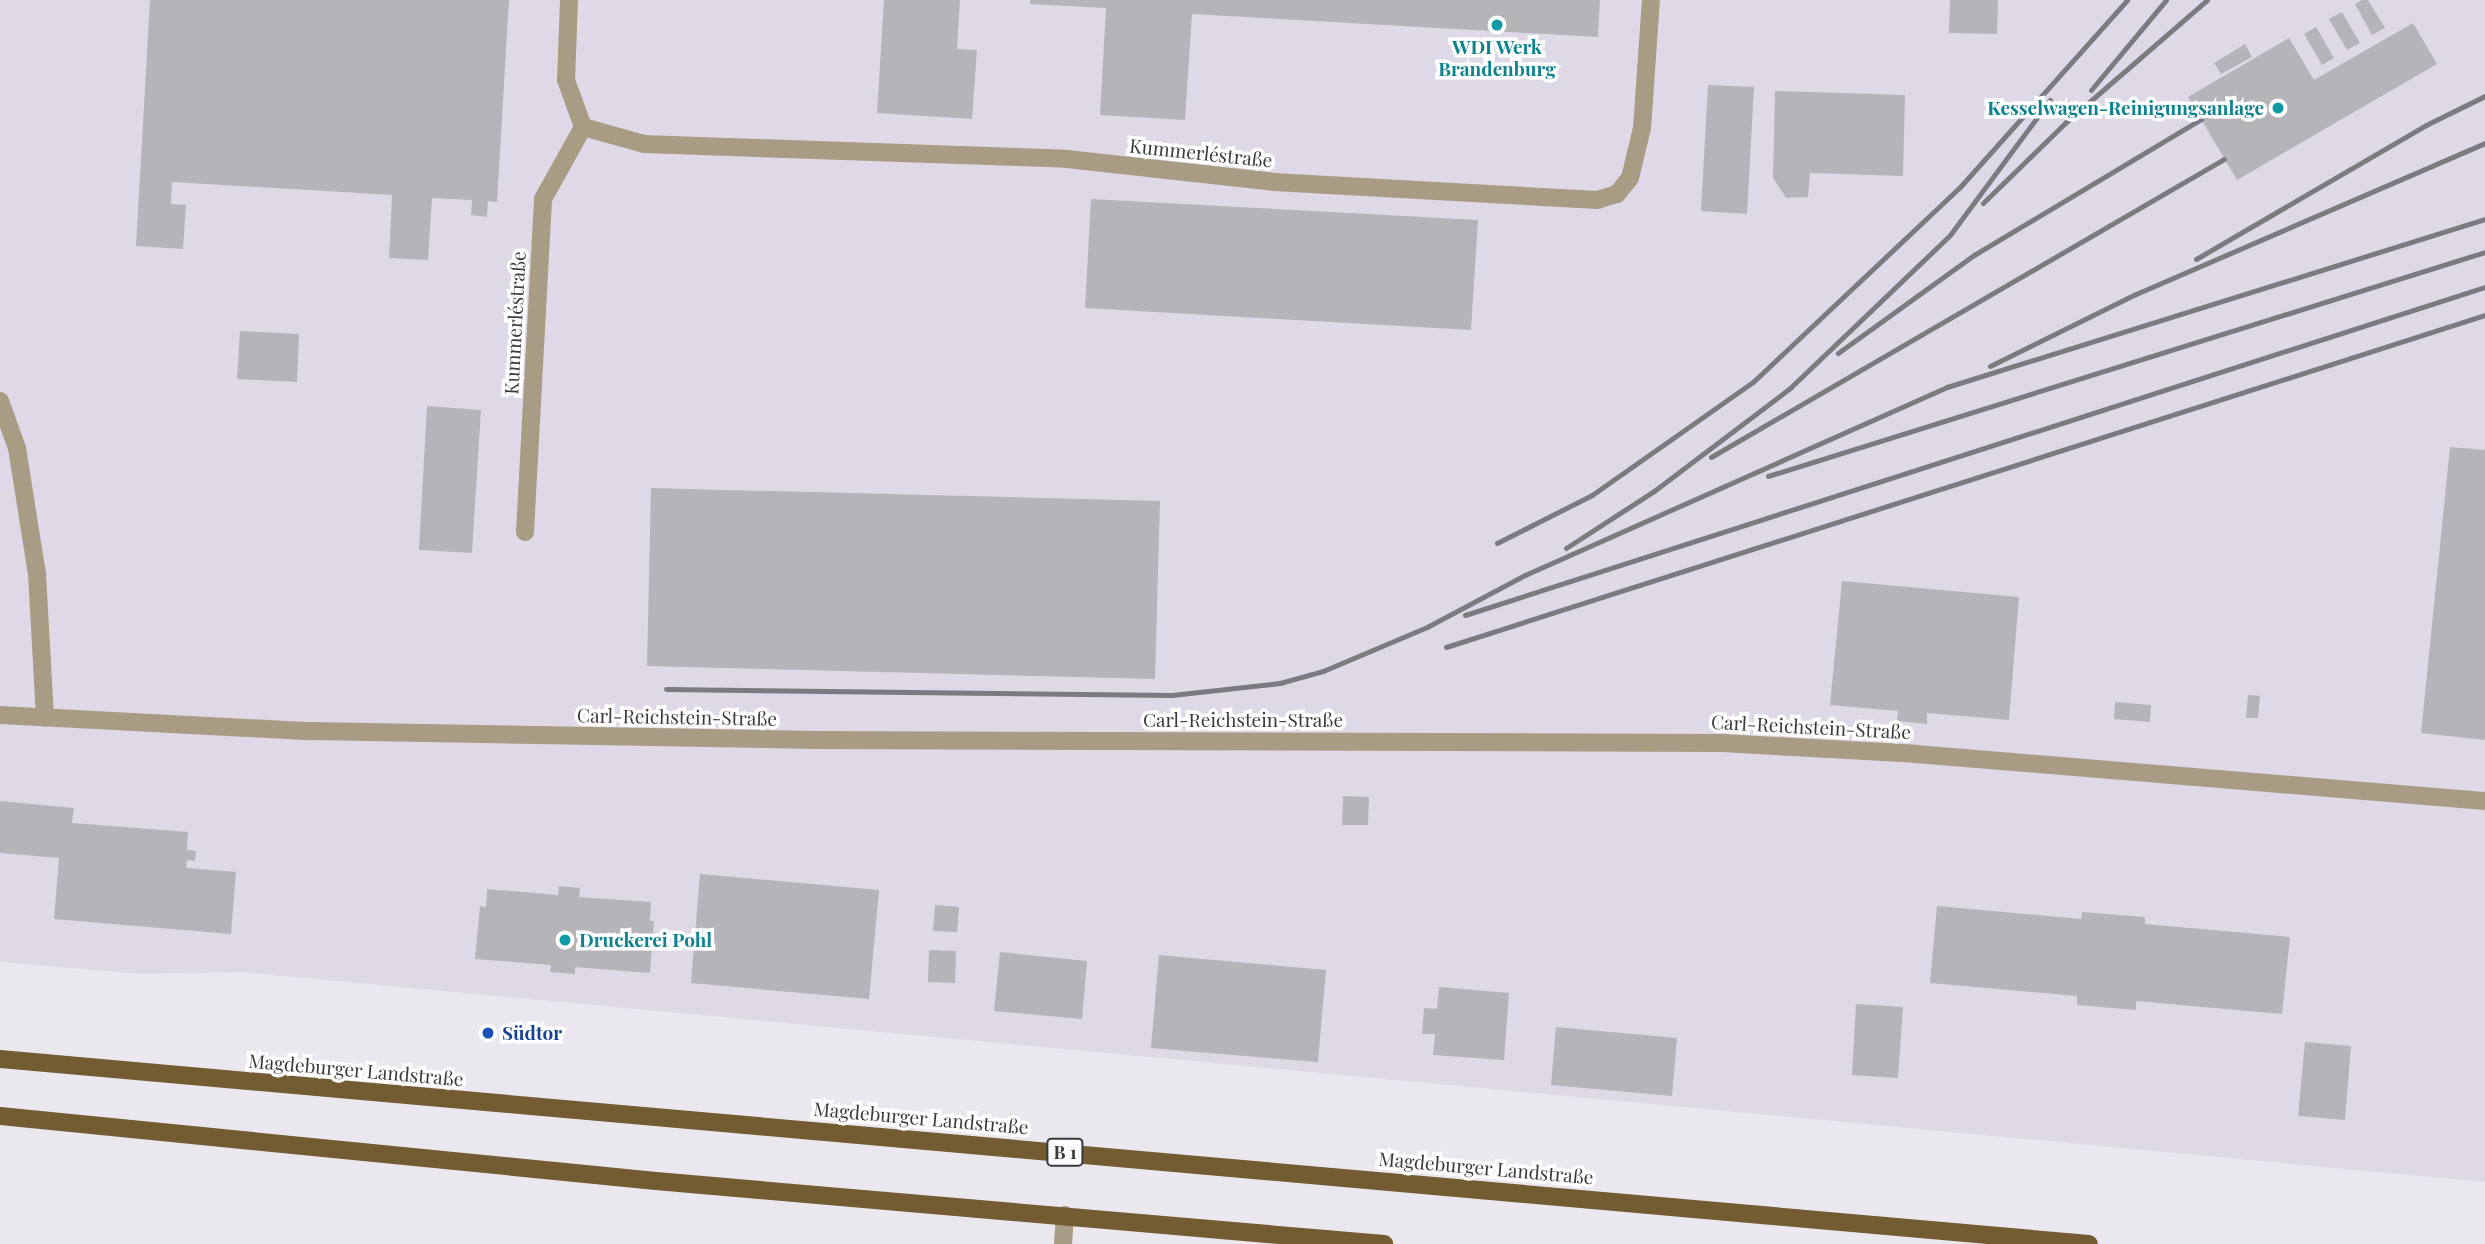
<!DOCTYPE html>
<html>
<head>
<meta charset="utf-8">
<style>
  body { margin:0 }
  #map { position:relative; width:2485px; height:1244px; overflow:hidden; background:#eae7ee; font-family:"Playfair Display",serif }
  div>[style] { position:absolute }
  .built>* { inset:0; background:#dfd9e7 }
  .building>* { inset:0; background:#b6b3b9 }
  .lane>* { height:18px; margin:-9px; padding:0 9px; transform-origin:9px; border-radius:9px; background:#a99c85 }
  .street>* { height:18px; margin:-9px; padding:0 9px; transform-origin:9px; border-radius:9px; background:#a99c85 }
  .primary>* { height:18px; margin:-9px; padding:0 9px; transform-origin:9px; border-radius:9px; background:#735c31 }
  .rail>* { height:5px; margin:-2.5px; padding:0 2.5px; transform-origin:2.5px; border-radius:2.5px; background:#7d7b80 }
  .dots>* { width:19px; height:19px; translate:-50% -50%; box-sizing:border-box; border:4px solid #fff; border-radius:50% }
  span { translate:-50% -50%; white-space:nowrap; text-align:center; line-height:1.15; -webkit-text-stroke:7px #fff; paint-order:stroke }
  .shield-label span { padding:2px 5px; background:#fff; border:2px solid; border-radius:5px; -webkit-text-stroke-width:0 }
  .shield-label { font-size:18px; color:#3a393c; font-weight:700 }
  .culture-label { font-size:19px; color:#0d838f; font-weight:700 }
  .right { translate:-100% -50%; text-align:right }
  .left { translate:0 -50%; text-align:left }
  .street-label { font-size:19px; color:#3a393c }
  .transit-label { font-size:19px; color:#164399; font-weight:700 }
</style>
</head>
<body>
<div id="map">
  <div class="built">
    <i style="clip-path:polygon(0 0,2485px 0,2485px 1182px,241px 972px,140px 974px,0 962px)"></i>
  </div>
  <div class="building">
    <i style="clip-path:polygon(150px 0,509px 0,497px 202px,488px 201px,487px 217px,471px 215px,472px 200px,432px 198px,428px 260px,389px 258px,392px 195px,172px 182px,171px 204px,186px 205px,183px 249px,136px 246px)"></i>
    <i style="clip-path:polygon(884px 0,960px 0,957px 49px,977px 50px,972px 119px,877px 113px)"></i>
    <i style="clip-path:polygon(1030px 0,1600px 0,1598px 37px,1192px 14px,1185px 120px,1100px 115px,1106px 8px,1030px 4px)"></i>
    <i style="clip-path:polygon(1950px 0,1998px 0,1997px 34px,1949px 33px)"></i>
    <i style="clip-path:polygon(2362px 0,2368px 0,2385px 28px,2372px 35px,2355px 4px)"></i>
    <i style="clip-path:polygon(2342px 12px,2360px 43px,2347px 50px,2329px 19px)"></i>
    <i style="clip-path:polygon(2413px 23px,2437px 64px,2237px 180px,2188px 97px,2289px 38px,2314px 80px)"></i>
    <i style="clip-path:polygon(2316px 27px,2334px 58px,2322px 65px,2304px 34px)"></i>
    <i style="clip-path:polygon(2245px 44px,2252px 57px,2221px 74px,2214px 63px)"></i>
    <i style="clip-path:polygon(1708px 85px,1754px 87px,1747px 214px,1701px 211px)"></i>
    <i style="clip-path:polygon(1775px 91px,1905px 95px,1903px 176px,1810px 173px,1808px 197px,1786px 198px,1773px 178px)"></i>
    <i style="clip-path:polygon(1091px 199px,1478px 220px,1471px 330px,1085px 308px)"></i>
    <i style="clip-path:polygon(240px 331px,299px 334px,297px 382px,237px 379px)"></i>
    <i style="clip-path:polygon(427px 406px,481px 410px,472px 553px,419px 550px)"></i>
    <i style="clip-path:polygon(2450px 447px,2485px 450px,2485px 740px,2421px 733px)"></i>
    <i style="clip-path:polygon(651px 488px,1160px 501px,1155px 679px,647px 666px)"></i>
    <i style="clip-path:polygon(1842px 581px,2019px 597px,2009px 720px,1927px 713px,1927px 724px,1897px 721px,1898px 711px,1830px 705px)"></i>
    <i style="clip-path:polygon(2248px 695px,2260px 696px,2258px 718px,2246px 718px)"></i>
    <i style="clip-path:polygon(2115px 702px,2151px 705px,2150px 722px,2114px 719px)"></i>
    <i style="clip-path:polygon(1343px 796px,1369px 797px,1368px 825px,1342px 825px)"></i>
    <i style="clip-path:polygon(0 801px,74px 808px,72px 823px,188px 832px,187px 850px,196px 851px,195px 861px,187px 860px,186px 868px,236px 872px,231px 934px,54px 919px,59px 858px,0 853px)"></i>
    <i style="clip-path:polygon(700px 874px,879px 890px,869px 999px,691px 983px)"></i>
    <i style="clip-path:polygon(559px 886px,580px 888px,579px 897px,651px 902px,650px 921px,654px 921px,650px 973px,575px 967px,575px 974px,550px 972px,551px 965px,475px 959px,480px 906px,486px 907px,487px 889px,558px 895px)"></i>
    <i style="clip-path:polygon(935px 905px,959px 907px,957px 932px,933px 931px)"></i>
    <i style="clip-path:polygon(1937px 906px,2081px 919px,2082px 912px,2145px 917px,2145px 924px,2290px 937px,2282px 1014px,2136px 1001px,2136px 1010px,2077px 1005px,2077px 996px,1930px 983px)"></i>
    <i style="clip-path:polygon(929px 950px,956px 951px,955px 983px,928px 982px)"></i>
    <i style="clip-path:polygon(1000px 952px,1087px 961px,1082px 1019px,994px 1011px)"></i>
    <i style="clip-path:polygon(1159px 955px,1326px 970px,1318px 1062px,1151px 1048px)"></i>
    <i style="clip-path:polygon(1439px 987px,1509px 993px,1504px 1060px,1433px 1055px,1435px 1034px,1422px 1034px,1424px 1008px,1437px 1009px)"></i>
    <i style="clip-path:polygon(1856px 1004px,1903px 1007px,1898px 1078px,1852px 1075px)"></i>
    <i style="clip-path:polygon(1556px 1027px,1677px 1038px,1672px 1096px,1551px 1085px)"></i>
    <i style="clip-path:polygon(2305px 1042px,2351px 1046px,2345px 1120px,2298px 1116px)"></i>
  </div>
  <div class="lane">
    <i style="left:525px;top:532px;width:333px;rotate:-86.9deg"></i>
    <i style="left:543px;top:199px;width:82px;rotate:-60.9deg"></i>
    <i style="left:1063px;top:1244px;width:29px;rotate:-86deg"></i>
  </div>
  <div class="street">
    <i style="left:569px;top:0;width:80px;rotate:92.1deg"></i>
    <i style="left:566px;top:80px;width:50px;rotate:70.1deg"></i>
    <i style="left:583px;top:127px;width:63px;rotate:15.6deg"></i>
    <i style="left:644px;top:144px;width:423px;rotate:2deg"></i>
    <i style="left:1067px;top:159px;width:208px;rotate:6.3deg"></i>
    <i style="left:1274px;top:182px;width:324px;rotate:3.2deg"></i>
    <i style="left:1597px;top:200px;width:21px;rotate:-17deg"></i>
    <i style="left:1617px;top:194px;width:21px;rotate:-51deg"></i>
    <i style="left:1630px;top:178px;width:51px;rotate:-76.5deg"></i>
    <i style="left:1642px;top:128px;width:128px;rotate:-86deg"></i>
    <i style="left:0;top:401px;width:50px;rotate:70.1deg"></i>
    <i style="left:17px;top:448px;width:128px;rotate:81deg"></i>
    <i style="left:37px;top:574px;width:144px;rotate:86.8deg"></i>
    <i style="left:0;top:715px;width:310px;rotate:3deg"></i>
    <i style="left:310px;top:731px;width:505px;rotate:1.02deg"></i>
    <i style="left:815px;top:740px;width:907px;rotate:0.19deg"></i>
    <i style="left:1722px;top:743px;width:194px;rotate:3.2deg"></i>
    <i style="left:1916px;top:754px;width:571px;rotate:4.72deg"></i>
  </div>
  <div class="primary">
    <i style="left:0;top:1059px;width:2097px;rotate:5.06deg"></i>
    <i style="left:0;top:1116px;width:659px;rotate:5.66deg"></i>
    <i style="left:656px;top:1181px;width:731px;rotate:4.95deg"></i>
  </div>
  <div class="rail">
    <i style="left:2091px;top:90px;width:117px;rotate:-50.2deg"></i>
    <i style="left:1983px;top:203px;width:115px;rotate:-44.3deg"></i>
    <i style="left:2065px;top:123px;width:188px;rotate:-40.9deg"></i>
    <i style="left:2196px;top:259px;width:266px;rotate:-30.2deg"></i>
    <i style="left:2426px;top:125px;width:66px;rotate:-26.2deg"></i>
    <i style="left:1838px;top:353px;width:168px;rotate:-35.8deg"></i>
    <i style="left:1974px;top:255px;width:265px;rotate:-30.9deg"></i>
    <i style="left:1990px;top:366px;width:163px;rotate:-26.3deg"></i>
    <i style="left:2136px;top:294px;width:380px;rotate:-23.4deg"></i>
    <i style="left:1711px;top:457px;width:593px;rotate:-30.15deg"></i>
    <i style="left:1768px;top:476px;width:751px;rotate:-17.35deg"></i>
    <i style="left:1497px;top:543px;width:106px;rotate:-26.8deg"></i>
    <i style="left:1592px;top:495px;width:197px;rotate:-35.1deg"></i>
    <i style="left:1753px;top:382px;width:284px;rotate:-43.3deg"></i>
    <i style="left:1960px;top:187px;width:251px;rotate:-48.2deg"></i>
    <i style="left:1566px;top:548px;width:105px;rotate:-32.9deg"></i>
    <i style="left:1654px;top:491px;width:171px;rotate:-37.1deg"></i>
    <i style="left:1790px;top:388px;width:221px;rotate:-43.7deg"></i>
    <i style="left:1950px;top:235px;width:168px;rotate:-53.5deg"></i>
    <i style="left:1465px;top:615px;width:1071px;rotate:-17.83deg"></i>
    <i style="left:1446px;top:647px;width:1091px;rotate:-17.72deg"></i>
    <i style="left:666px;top:689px;width:506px;rotate:0.68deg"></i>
    <i style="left:1172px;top:695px;width:109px;rotate:-6.3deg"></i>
    <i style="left:1280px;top:683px;width:45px;rotate:-15.6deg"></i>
    <i style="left:1323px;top:671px;width:113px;rotate:-22.9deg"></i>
    <i style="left:1427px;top:627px;width:111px;rotate:-28deg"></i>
    <i style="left:1525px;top:575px;width:462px;rotate:-24deg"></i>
    <i style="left:1947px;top:387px;width:564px;rotate:-17.34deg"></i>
  </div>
  <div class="dots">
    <i style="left:1497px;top:25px;background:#0f9aa8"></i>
    <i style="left:2278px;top:108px;background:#0f9aa8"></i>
    <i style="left:565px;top:940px;background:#0f9aa8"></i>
    <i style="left:488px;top:1033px;background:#1a4fb4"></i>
  </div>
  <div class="shield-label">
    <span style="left:1065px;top:1152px">B 1</span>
  </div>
  <div class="culture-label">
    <span style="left:1497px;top:58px">WDI Werk<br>Brandenburg</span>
    <span class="right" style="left:2264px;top:108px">Kesselwagen-Reinigungsanlage</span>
    <span class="left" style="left:579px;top:940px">Druckerei Pohl</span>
  </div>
  <div class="street-label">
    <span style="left:1201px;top:153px;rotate:6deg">Kummerléstraße</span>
    <span style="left:515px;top:323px;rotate:-87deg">Kummerléstraße</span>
    <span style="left:677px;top:717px;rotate:1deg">Carl-Reichstein-Straße</span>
    <span style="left:1243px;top:720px">Carl-Reichstein-Straße</span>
    <span style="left:1811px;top:727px;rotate:3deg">Carl-Reichstein-Straße</span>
    <span style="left:356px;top:1070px;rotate:5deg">Magdeburger Landstraße</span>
    <span style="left:921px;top:1118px;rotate:5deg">Magdeburger Landstraße</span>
    <span style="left:1486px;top:1168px;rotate:5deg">Magdeburger Landstraße</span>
  </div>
  <div class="transit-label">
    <span class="left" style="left:502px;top:1033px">Südtor</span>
  </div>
</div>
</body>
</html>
